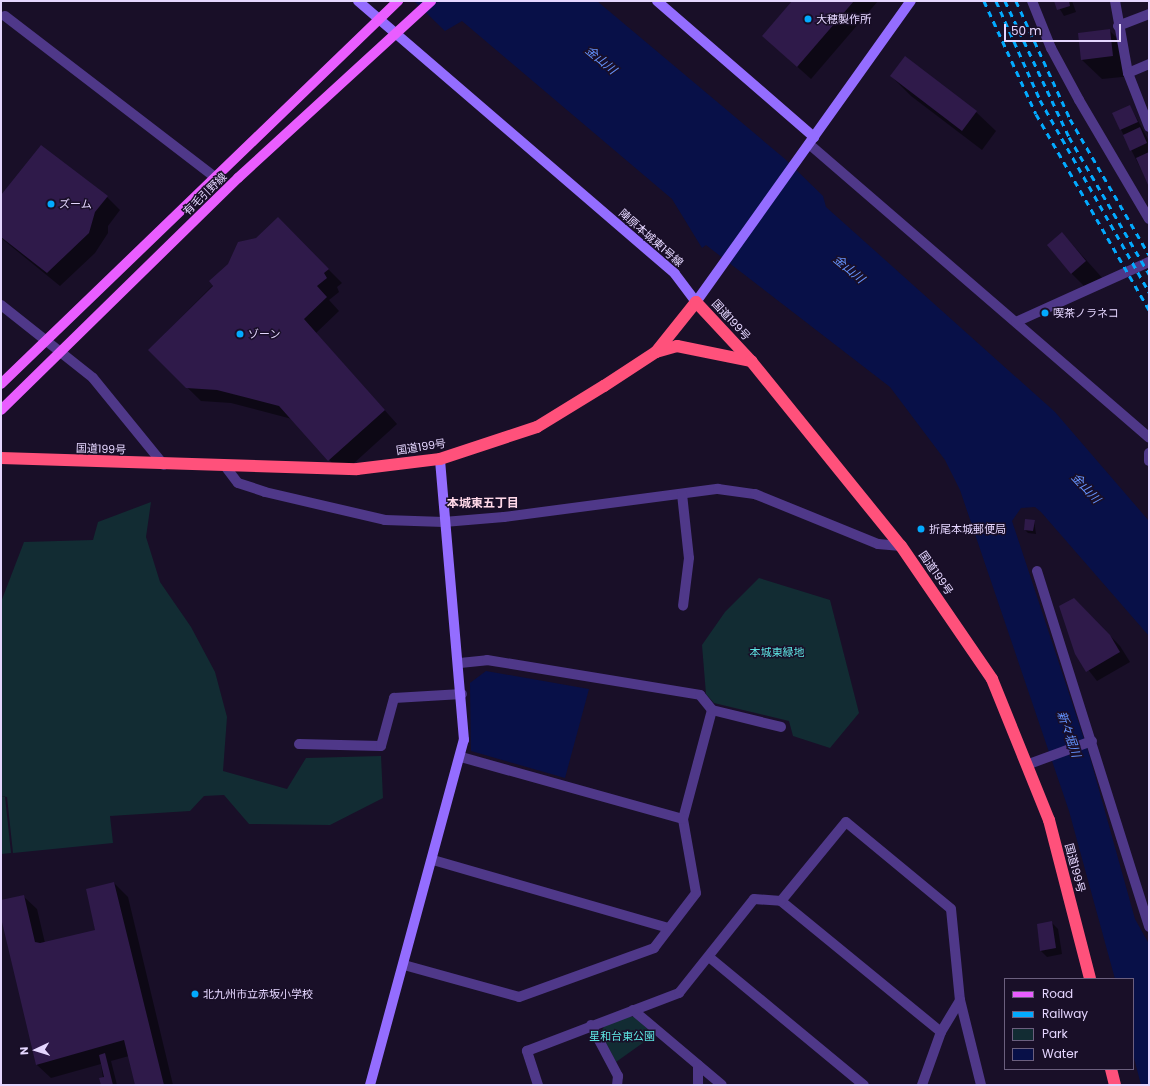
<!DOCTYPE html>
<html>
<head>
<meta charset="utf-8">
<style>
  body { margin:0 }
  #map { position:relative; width:1150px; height:1086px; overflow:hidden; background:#190f28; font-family:Poppins,"Noto Sans JP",sans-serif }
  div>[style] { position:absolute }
  .green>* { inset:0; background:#122c33 }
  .water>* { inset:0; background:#081048 }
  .shadow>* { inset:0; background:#0007 }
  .building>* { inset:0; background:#2f1a4a }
  .street>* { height:10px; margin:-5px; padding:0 5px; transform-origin:5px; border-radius:5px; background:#4f3889 }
  .secondary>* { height:10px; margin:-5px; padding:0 5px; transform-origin:5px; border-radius:5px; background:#946dff }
  .primary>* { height:10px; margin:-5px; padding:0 5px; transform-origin:5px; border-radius:5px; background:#e95dff }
  .highway>* { height:12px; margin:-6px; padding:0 6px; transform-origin:6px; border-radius:6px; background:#ff517b }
  .rail>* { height:3px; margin-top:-1.5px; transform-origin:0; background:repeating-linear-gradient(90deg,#02aaff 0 6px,transparent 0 11px) }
  .dots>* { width:11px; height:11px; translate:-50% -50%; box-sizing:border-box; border:2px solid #190f28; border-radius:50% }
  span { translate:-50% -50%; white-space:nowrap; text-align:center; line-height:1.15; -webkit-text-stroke:3px #190f28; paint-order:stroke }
  .poi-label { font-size:11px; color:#e5d6ff }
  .left { translate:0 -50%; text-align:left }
  .street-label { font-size:11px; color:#e5d6ff }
  .park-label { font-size:11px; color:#5de5e3 }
  .water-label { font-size:12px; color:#6493ff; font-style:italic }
  .neighbourhood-label { font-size:12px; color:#ffd8e8; font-weight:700 }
  .frame { position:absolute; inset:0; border:2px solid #e5d6ff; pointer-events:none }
  .legend { position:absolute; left:1004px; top:978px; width:130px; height:92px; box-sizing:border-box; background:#190f28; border:1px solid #6b5f7e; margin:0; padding:5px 7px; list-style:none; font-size:12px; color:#e5d6ff }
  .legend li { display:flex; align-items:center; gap:8px; height:20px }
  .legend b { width:20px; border:1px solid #6b5f7e }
  .north { position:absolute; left:16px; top:1030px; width:40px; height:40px; -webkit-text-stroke:3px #190f28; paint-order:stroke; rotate:266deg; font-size:11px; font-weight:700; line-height:16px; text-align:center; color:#e5d6ff }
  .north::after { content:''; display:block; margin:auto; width:14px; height:18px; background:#e5d6ff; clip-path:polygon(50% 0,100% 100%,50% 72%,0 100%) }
  .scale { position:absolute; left:1004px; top:24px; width:117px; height:18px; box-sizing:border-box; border:2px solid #e5d6ff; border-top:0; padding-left:5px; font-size:12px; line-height:14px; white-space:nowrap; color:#e5d6ff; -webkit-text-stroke:3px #190f28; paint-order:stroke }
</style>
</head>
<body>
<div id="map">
  <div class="green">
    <i style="clip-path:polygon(151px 502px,146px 537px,160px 582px,191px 627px,215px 672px,227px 717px,223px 771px,287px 789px,306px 758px,381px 756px,383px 798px,330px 825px,249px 824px,224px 795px,204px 796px,190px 811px,110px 816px,113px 843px,13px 853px,7px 797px,1px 796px,1px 602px,24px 542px,93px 540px,98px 522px)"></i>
    <i style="clip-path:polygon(759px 578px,830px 600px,859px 713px,830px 748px,793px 736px,789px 721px,714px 703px,706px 694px,702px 645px,725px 612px)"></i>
    <i style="clip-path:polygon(1px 796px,5px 797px,11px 853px,1px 854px)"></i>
    <i style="clip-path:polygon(627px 1016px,635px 1017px,654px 1035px,616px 1062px,601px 1033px,605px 1024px)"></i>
  </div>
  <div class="water">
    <i style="clip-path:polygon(414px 1px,597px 1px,785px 159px,823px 196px,826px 207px,1055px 412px,1149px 521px,1149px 636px,1041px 512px,1035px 507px,1021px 508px,1012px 521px,1089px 754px,1135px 919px,1149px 944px,1149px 1085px,1141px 1085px,1133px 1054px,1133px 979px,1115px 979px,1069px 811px,960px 490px,945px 460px,890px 387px,706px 245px,702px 248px,672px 199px,462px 21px,445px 31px)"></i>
    <i style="clip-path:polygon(486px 671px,589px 689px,565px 778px,471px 751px,470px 683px)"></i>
  </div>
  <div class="shadow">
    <i style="clip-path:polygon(793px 1px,878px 1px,811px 79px,763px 36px)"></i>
    <i style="clip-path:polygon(1055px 1px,1072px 1px,1076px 12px,1064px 16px)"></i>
    <i style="clip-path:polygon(1109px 30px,1129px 50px,1132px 76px,1102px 79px,1082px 60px)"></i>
    <i style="clip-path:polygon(891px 76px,976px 112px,996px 131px,982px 150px,911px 96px)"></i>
    <i style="clip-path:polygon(1130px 106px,1149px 141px,1149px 185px,1113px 114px)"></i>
    <i style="clip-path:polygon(1px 197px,107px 197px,120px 210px,108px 226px,108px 233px,95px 253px,60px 286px,1px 238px)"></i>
    <i style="clip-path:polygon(278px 219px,342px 283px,337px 287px,339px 292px,329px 300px,339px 311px,316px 333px,397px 424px,342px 474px,292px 419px,231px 403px,201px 401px,149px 350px)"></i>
    <i style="clip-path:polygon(1062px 233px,1105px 281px,1091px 293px,1071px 273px)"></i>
    <i style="clip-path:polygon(1034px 521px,1036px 534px,1028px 533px,1025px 530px)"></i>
    <i style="clip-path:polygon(1084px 609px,1120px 646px,1130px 662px,1097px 681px,1076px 654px)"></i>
    <i style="clip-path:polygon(114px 883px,128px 897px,173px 1085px,136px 1085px,129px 1056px,111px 1061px,117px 1085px,104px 1085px,101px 1064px,51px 1078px,37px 1065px,1px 901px,23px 896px,37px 909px,45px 943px,96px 931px)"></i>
    <i style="clip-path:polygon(1051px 922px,1058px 929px,1062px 954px,1047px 957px,1041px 951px)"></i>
  </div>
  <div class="building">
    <i style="clip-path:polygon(792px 1px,854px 1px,797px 67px,762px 36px)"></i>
    <i style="clip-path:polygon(1054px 1px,1069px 1px,1070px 6px,1057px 10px)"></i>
    <i style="clip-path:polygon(1110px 29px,1113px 56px,1081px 60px,1078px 33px)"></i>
    <i style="clip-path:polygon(905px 56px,977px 111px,962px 131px,890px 76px)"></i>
    <i style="clip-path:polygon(1130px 105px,1138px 122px,1120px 130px,1112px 113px)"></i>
    <i style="clip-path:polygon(1140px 127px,1147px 143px,1130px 151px,1123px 135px)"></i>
    <i style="clip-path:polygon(41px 145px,108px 196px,95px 212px,89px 233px,47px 273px,1px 237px,1px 195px)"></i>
    <i style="clip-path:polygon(1149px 152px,1149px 187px,1136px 158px)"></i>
    <i style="clip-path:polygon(278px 217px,329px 269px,324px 273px,327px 278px,317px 286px,327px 297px,304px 319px,385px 410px,328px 461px,279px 406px,217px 390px,186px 388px,148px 350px,213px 286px,209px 281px,228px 264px,238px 242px,256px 238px)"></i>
    <i style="clip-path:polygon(1062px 232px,1086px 261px,1071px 274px,1047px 245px)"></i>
    <i style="clip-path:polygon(1025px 519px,1035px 520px,1033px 531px,1024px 530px)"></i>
    <i style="clip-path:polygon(1074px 598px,1110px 635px,1120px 652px,1086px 672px,1075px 654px,1059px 606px)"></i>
    <i style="clip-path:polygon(114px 882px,164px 1085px,135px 1085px,124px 1040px,36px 1065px,1px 918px,1px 900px,24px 895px,35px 942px,40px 943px,95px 930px,86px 889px)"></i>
    <i style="clip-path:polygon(1052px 921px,1056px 948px,1040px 951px,1037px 924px)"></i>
    <i style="clip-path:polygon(105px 1053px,113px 1085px,101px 1085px,99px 1078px,104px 1077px,99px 1055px)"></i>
  </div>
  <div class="street">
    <i style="left:1032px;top:1px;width:51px;rotate:68deg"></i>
    <i style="left:1051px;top:48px;width:59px;rotate:61.7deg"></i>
    <i style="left:1079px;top:100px;width:138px;rotate:59.5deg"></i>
    <i style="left:1115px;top:1px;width:73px;rotate:79.8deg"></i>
    <i style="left:1128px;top:73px;width:58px;rotate:68.7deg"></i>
    <i style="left:5px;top:16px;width:266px;rotate:37.5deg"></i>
    <i style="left:1118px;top:26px;width:33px;rotate:-21deg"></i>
    <i style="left:1128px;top:73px;width:23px;rotate:-23deg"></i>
    <i style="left:809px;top:144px;width:449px;rotate:40.8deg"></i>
    <i style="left:1px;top:305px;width:117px;rotate:38.4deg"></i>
    <i style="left:93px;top:378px;width:112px;rotate:50.8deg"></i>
    <i style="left:1016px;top:322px;width:146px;rotate:-24.3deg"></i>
    <i style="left:1149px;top:453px;width:8px;rotate:90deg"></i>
    <i style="left:225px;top:466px;width:21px;rotate:53deg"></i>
    <i style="left:238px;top:483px;width:28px;rotate:18deg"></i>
    <i style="left:265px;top:492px;width:123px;rotate:13.1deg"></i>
    <i style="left:385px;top:520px;width:59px;rotate:1.9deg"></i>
    <i style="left:444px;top:522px;width:60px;rotate:-4.8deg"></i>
    <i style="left:504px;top:517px;width:216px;rotate:-7.5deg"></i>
    <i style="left:718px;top:489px;width:37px;rotate:8deg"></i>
    <i style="left:755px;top:494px;width:133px;rotate:22.1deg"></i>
    <i style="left:878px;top:544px;width:23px;rotate:5deg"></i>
    <i style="left:682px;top:494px;width:64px;rotate:83.8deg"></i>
    <i style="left:689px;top:558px;width:48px;rotate:97.1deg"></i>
    <i style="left:1037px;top:571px;width:373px;rotate:72.5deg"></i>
    <i style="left:460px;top:663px;width:27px;rotate:-6deg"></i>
    <i style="left:487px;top:660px;width:216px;rotate:9.3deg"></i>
    <i style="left:700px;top:695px;width:19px;rotate:51deg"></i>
    <i style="left:712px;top:710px;width:113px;rotate:104.9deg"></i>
    <i style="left:712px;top:710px;width:71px;rotate:13.8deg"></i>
    <i style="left:299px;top:744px;width:82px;rotate:1.4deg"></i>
    <i style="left:381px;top:746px;width:50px;rotate:-74.8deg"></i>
    <i style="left:394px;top:698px;width:68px;rotate:-3.4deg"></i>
    <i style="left:1029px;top:764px;width:67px;rotate:-20.1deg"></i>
    <i style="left:433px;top:860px;width:245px;rotate:16.1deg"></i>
    <i style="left:709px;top:957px;width:201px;rotate:39.6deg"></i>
    <i style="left:404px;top:965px;width:119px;rotate:15.5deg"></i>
    <i style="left:519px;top:997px;width:144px;rotate:-19.9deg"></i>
    <i style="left:654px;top:948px;width:69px;rotate:-52.6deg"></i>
    <i style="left:696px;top:893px;width:75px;rotate:-100deg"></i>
    <i style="left:683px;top:819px;width:230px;rotate:-164.4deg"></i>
    <i style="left:633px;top:1010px;width:116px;rotate:40.1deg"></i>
    <i style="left:591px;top:1025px;width:58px;rotate:62.1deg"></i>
    <i style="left:618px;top:1076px;width:9px;rotate:96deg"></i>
    <i style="left:941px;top:1032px;width:207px;rotate:-140.7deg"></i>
    <i style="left:781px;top:901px;width:102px;rotate:-50.6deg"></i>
    <i style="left:846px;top:822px;width:136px;rotate:39.6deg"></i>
    <i style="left:951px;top:909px;width:91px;rotate:84.4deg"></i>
    <i style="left:960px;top:1000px;width:88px;rotate:76.1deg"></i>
    <i style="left:538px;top:1085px;width:36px;rotate:-108deg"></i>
    <i style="left:527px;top:1051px;width:163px;rotate:-20.9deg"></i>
    <i style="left:679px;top:993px;width:120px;rotate:-51.4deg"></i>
    <i style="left:754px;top:899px;width:27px;rotate:4deg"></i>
    <i style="left:698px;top:1085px;width:20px;rotate:-90deg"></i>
    <i style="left:922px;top:1085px;width:56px;rotate:-70.3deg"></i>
    <i style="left:941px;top:1032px;width:37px;rotate:-59deg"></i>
  </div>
  <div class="secondary">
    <i style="left:358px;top:1px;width:418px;rotate:40.7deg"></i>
    <i style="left:675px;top:274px;width:35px;rotate:53deg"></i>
    <i style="left:696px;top:302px;width:370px;rotate:-54.5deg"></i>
    <i style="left:657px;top:1px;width:208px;rotate:40.9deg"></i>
    <i style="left:370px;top:1085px;width:358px;rotate:-74.8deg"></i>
    <i style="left:464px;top:740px;width:282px;rotate:-94.9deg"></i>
  </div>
  <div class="primary">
    <i style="left:1px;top:384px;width:552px;rotate:-43.97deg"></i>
    <i style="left:1px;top:410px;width:332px;rotate:-44.4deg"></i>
    <i style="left:238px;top:178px;width:262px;rotate:-42.5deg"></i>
  </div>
  <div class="highway">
    <i style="left:656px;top:352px;width:22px;rotate:-16deg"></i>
    <i style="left:677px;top:346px;width:76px;rotate:11.5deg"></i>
    <i style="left:1px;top:458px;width:356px;rotate:1.8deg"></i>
    <i style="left:357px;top:469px;width:84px;rotate:-6.9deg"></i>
    <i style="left:440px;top:459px;width:102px;rotate:-18.3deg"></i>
    <i style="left:537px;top:427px;width:79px;rotate:-31.5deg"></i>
    <i style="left:604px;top:386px;width:62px;rotate:-33.2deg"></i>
    <i style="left:656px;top:352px;width:64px;rotate:-51.3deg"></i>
    <i style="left:696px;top:302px;width:81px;rotate:47deg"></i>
    <i style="left:751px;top:361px;width:238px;rotate:51deg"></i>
    <i style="left:901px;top:546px;width:161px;rotate:55.6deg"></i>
    <i style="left:992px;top:679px;width:152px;rotate:68deg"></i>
    <i style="left:1049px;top:820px;width:164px;rotate:75.5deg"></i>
    <i style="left:1111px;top:1069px;width:16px;rotate:76deg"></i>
  </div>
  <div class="rail">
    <i style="left:984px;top:1px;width:124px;rotate:65.3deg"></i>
    <i style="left:1036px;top:114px;width:226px;rotate:60deg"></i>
    <i style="left:996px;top:1px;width:108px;rotate:66deg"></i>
    <i style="left:1040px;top:100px;width:221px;rotate:60.4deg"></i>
    <i style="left:1005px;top:1px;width:150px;rotate:64.8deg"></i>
    <i style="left:1069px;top:137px;width:159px;rotate:59.7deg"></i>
    <i style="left:1016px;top:1px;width:130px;rotate:65.4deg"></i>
    <i style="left:1070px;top:119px;width:157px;rotate:59.8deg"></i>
  </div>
  <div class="dots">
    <i style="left:808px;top:19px;background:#02aaff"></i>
    <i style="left:51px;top:204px;background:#02aaff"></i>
    <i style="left:1045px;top:313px;background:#02aaff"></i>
    <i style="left:240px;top:334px;background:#02aaff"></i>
    <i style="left:921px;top:529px;background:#02aaff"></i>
    <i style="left:195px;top:994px;background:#02aaff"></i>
  </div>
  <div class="poi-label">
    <span class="left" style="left:816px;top:19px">大穂製作所</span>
    <span class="left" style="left:59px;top:204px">ズーム</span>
    <span class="left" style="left:1053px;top:313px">喫茶ノラネコ</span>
    <span class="left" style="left:248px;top:334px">ゾーン</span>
    <span class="left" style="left:929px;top:529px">折尾本城郵便局</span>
    <span class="left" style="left:203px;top:994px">北九州市立赤坂小学校</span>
  </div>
  <div class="street-label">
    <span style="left:205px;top:194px;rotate:-44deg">有毛引野線</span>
    <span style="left:651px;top:238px;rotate:41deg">陣原本城東1号線</span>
    <span style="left:731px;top:320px;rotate:47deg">国道199号</span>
    <span style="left:421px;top:447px;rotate:-9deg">国道199号</span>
    <span style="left:101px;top:449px;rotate:2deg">国道199号</span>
    <span style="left:936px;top:573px;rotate:55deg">国道199号</span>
    <span style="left:1075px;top:868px;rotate:75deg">国道199号</span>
  </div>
  <div class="park-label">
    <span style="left:777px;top:652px">本城東緑地</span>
    <span style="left:622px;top:1036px">星和台東公園</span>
  </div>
  <div class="water-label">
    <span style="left:601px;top:60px;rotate:40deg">金山川</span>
    <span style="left:849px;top:269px;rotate:40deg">金山川</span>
    <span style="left:1086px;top:488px;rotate:47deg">金山川</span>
    <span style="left:1069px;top:734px;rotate:71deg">新々堀川</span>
  </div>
  <div class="neighbourhood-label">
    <span style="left:483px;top:503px">本城東五丁目</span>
  </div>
  <div class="frame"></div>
  <ul class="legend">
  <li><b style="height:5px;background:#e95dff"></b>Road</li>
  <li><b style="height:5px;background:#02aaff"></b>Railway</li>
  <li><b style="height:11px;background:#122c33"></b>Park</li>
  <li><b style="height:11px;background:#081048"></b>Water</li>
  </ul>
  <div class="north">N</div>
  <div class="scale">50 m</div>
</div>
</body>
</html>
